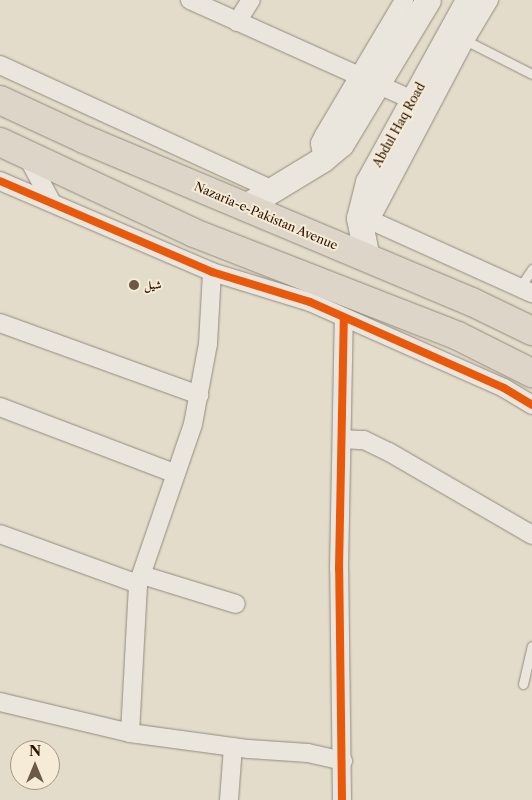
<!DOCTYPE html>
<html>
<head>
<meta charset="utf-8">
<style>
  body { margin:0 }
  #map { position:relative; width:532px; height:800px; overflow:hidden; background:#e4dcca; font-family:"Libre Caslon Text",Amiri,serif }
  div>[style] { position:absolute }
  .roads { filter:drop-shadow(0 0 1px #928a7e) drop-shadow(0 0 1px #928a7e) }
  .service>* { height:9px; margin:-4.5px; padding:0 4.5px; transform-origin:4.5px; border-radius:4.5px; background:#eae5dd }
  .minor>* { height:18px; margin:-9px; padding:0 9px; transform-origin:9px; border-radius:9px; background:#eae5dd }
  .secondary>* { height:25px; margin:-12.5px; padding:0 12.5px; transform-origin:12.5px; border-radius:12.5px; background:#eae5dd }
  .primary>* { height:28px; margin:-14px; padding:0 14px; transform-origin:14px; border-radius:14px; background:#ddd6c8 }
  .cycleway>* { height:8px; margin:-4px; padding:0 4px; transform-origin:4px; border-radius:4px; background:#e8590c }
  .dots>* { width:14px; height:14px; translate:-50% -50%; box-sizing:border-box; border:2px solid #f5ebd6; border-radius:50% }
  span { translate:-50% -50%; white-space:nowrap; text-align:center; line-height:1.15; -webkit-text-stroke:4px #f5ebd6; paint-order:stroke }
  .street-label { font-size:12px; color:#2c1302 }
  .poi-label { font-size:12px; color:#2c1302; font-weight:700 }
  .left { translate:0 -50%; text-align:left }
  .north { position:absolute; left:10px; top:740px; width:50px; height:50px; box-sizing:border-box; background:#f5ebd6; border:1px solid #a59581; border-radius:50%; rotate:0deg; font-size:14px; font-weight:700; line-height:20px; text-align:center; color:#2c1302 }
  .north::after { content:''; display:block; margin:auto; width:18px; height:22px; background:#6c5948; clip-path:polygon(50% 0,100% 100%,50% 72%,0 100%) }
</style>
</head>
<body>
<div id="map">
  <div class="roads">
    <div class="service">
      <i style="left:465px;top:40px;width:75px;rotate:26.9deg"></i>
      <i style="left:520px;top:287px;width:22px;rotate:-56deg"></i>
      <i style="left:523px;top:684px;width:39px;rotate:-77deg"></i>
    </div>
    <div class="minor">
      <i style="left:190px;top:0;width:244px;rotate:24.2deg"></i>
      <i style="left:237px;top:22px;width:26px;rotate:-58deg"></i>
      <i style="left:0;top:65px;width:300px;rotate:24.6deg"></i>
      <i style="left:27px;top:156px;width:53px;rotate:62deg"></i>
      <i style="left:323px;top:159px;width:16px;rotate:-101deg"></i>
      <i style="left:320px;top:143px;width:9px;rotate:-63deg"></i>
      <i style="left:324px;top:135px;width:157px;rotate:-59.3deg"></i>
      <i style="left:0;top:181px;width:231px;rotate:23.2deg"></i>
      <i style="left:212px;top:272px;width:102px;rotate:17deg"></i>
      <i style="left:310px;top:302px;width:212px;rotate:23.9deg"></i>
      <i style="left:504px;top:388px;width:33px;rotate:31deg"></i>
      <i style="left:359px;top:218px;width:11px;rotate:10deg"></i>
      <i style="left:370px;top:220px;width:178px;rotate:24.3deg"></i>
      <i style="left:370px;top:220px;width:204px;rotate:-62.2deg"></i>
      <i style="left:465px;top:40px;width:47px;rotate:-59deg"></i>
      <i style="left:0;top:323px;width:212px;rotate:19.9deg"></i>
      <i style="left:0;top:407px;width:188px;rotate:20.8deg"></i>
      <i style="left:342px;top:439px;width:22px;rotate:3deg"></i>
      <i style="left:364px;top:440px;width:28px;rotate:26deg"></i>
      <i style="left:389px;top:452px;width:165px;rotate:30.1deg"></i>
      <i style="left:0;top:534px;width:147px;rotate:19.9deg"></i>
      <i style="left:138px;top:584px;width:169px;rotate:-71deg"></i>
      <i style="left:193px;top:424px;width:81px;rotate:-79.4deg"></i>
      <i style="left:208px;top:344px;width:72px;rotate:-86.8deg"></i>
      <i style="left:142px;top:575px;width:98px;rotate:17.1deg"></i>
      <i style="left:0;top:702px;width:134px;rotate:13.4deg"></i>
      <i style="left:130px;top:733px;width:120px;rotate:7.7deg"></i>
      <i style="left:249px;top:749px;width:59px;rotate:3.9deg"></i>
      <i style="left:308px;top:753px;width:36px;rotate:13deg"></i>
      <i style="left:130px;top:733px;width:149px;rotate:-86.9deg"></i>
      <i style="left:229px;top:800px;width:53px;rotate:-85.7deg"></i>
      <i style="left:342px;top:800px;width:231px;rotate:-90.7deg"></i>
      <i style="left:339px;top:569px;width:251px;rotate:-88.9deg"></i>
    </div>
    <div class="secondary">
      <i style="left:244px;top:207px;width:92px;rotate:-31.3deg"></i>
      <i style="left:323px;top:159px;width:23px;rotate:-40deg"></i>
      <i style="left:341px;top:144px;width:168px;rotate:-58.9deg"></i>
      <i style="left:367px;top:258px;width:41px;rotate:-101.3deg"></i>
      <i style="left:359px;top:218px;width:37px;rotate:-76deg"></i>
      <i style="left:368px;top:182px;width:208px;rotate:-61.2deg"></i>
    </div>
    <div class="primary">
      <i style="left:0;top:100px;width:93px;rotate:24.9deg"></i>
      <i style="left:84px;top:139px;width:421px;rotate:22.8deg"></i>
      <i style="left:472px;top:302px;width:67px;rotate:25.8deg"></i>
      <i style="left:0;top:142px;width:214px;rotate:25.1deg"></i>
      <i style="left:194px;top:233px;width:283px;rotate:21.3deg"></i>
      <i style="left:458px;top:336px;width:83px;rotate:26.6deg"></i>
    </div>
  </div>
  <div class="cycleway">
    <i style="left:0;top:181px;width:231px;rotate:23.2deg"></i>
    <i style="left:212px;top:272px;width:102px;rotate:17deg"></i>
    <i style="left:310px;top:302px;width:212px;rotate:23.9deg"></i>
    <i style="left:504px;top:388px;width:33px;rotate:31deg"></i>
    <i style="left:342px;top:800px;width:231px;rotate:-90.7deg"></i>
    <i style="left:339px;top:569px;width:251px;rotate:-88.9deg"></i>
  </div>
  <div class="dots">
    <i style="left:134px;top:285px;background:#6c5948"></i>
  </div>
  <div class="street-label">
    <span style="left:399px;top:125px;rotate:-61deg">Abdul Haq Road</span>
    <span style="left:266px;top:216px;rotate:23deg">Nazaria-e-Pakistan Avenue</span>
  </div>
  <div class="poi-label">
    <span class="left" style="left:144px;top:285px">شیل</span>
  </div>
  <div class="north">N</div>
</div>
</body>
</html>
